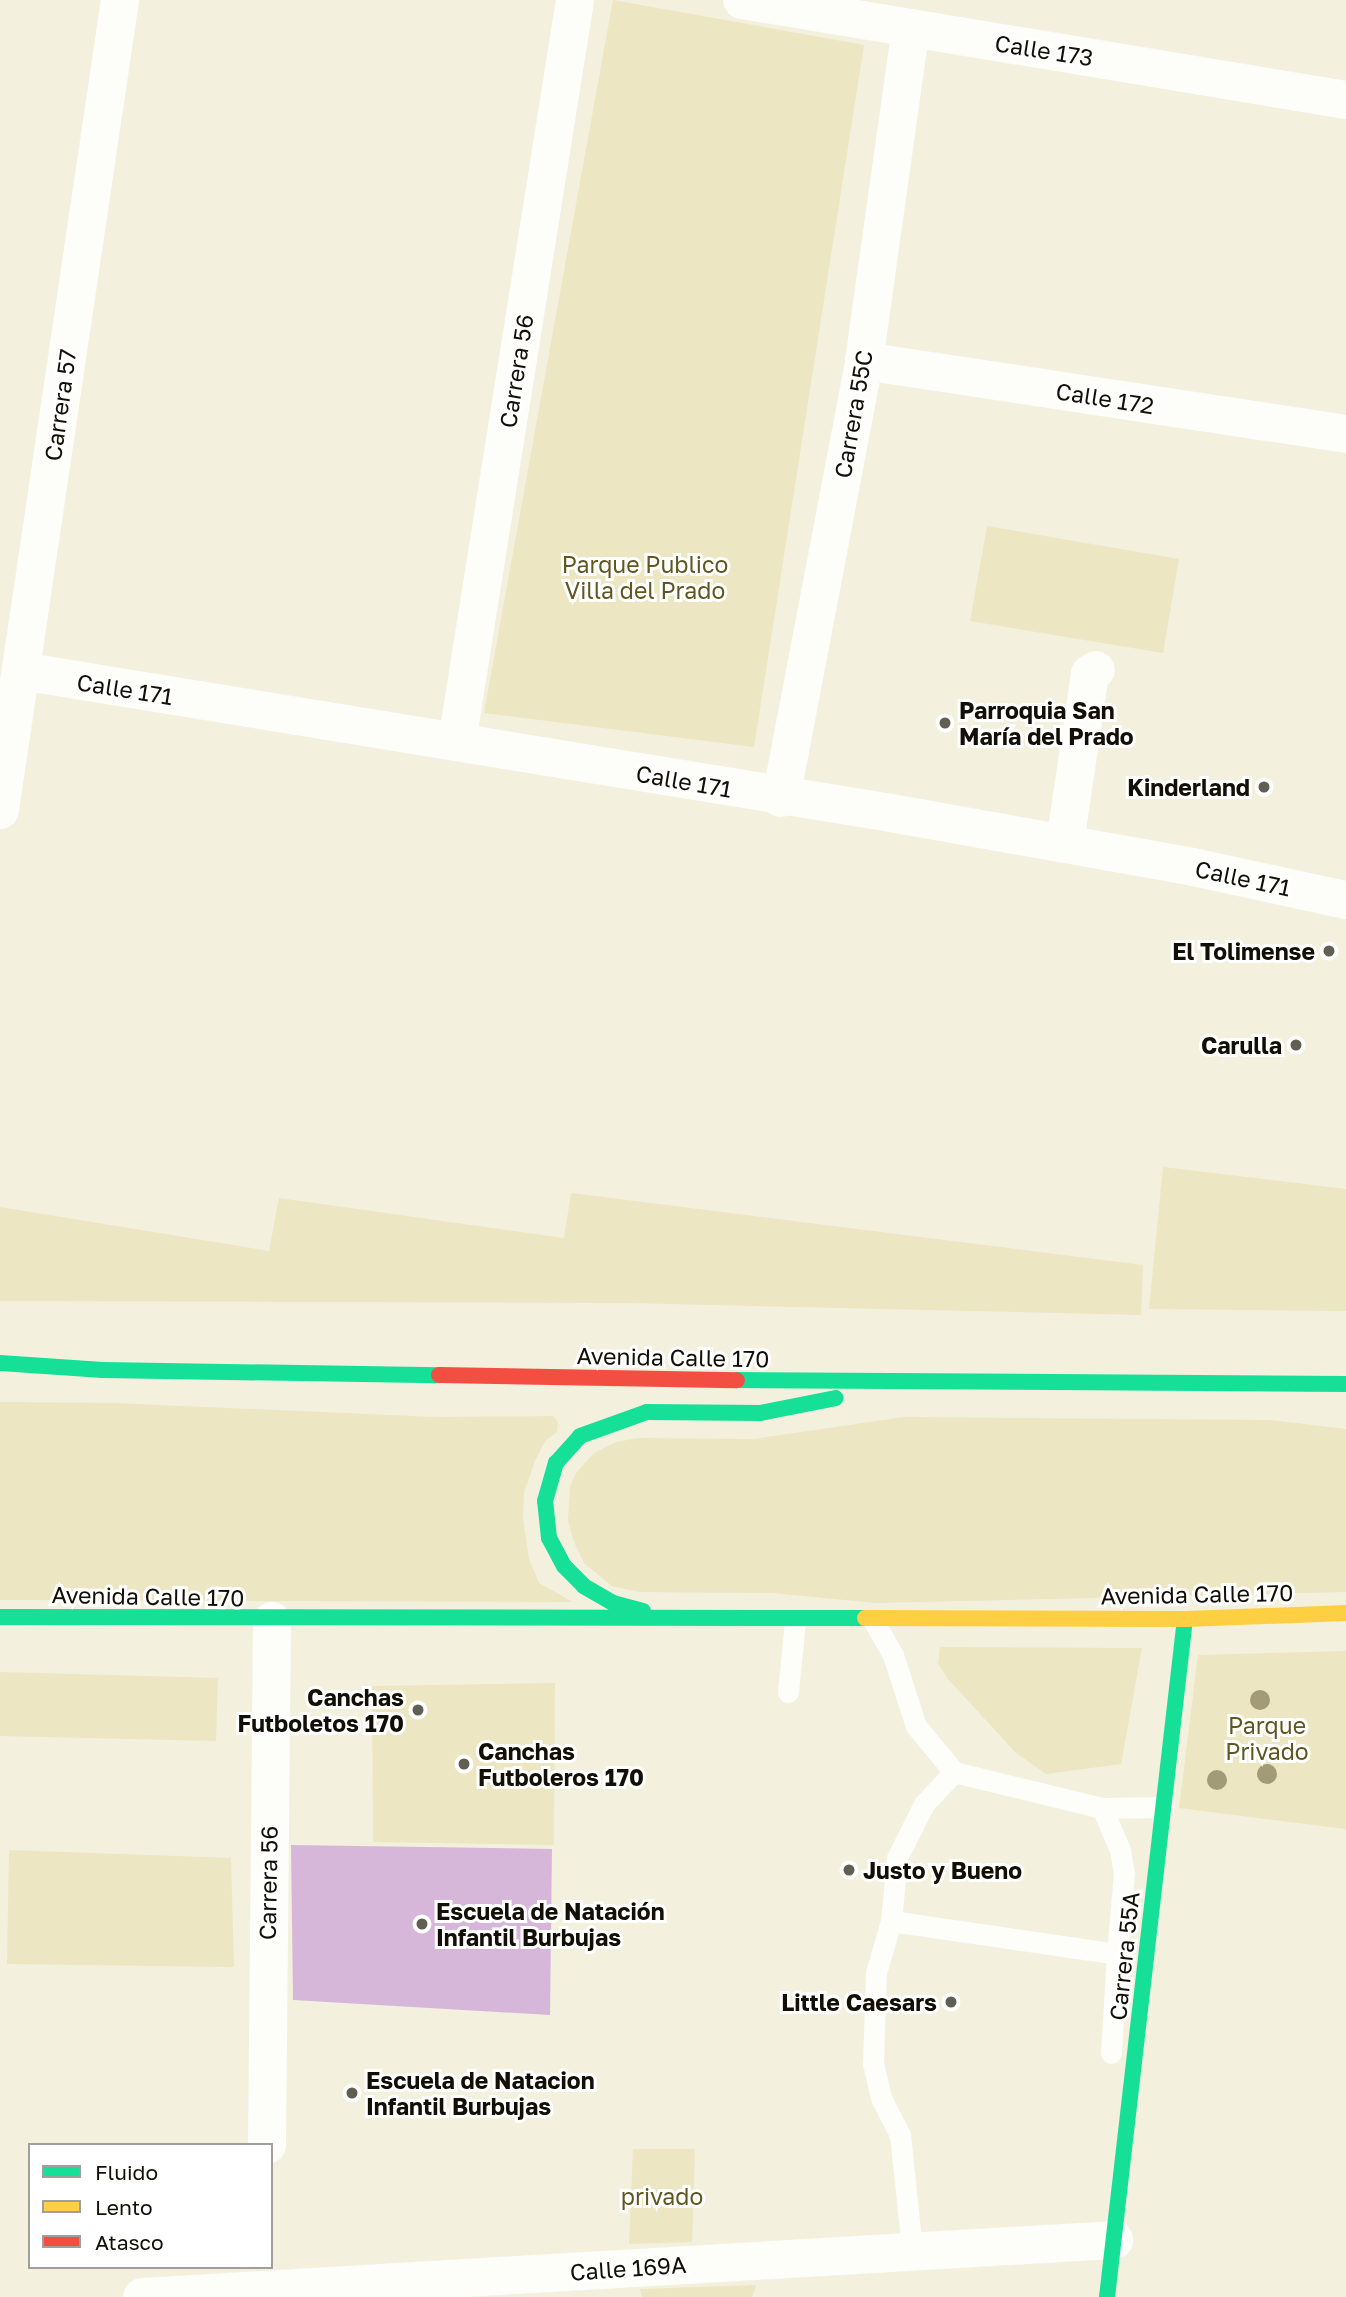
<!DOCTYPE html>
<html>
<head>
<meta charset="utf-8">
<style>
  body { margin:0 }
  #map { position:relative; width:1346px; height:2297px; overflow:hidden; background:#f3f0de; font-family:"Golos Text",sans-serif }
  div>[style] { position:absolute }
  .green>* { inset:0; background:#ece6c3 }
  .water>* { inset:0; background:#d6b7d9 }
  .lane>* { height:21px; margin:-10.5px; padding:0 10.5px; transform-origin:10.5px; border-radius:10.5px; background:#fdfdfa }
  .street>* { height:38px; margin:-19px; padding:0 19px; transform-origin:19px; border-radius:19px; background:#fdfdfa }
  .fast>* { height:16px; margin:-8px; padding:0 8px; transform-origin:8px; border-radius:8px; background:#16e098 }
  .slow>* { height:16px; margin:-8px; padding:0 8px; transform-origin:8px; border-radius:8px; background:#ffcf43 }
  .jam>* { height:16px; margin:-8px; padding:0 8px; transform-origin:8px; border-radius:8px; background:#f24e42 }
  .trees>* { width:20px; height:20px; margin:-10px; border-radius:50%; background:#a29b76 }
  .dots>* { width:19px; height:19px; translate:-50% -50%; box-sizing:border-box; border:4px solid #fff; border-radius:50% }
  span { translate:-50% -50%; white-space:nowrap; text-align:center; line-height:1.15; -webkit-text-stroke:6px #fff; paint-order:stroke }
  .street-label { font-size:23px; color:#121006 }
  .park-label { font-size:23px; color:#605620 }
  .poi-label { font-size:23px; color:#121006; font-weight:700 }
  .left { translate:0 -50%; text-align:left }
  .right { translate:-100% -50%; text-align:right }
  .legend { position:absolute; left:28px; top:2143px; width:245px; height:126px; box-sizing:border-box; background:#fff; border:2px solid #a09f9b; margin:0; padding:9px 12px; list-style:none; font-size:21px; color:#121006 }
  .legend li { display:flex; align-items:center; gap:14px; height:35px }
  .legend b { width:35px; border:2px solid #a09f9b }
</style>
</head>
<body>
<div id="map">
  <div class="green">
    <i style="clip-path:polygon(613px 0,864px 45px,754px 747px,484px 713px)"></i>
    <i style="clip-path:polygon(987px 526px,1179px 559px,1163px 653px,970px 621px)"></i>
    <i style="clip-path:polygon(1163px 1167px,1346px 1189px,1346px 1311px,1149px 1309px)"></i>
    <i style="clip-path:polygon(571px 1193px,1143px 1265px,1141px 1315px,628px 1303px,0 1301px,0 1207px,269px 1251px,279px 1198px,564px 1238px)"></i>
    <i style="clip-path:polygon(0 1402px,114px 1403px,435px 1417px,553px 1416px,558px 1422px,557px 1432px,545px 1441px,535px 1461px,524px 1492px,523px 1518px,529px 1559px,539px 1583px,573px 1602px,0 1600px)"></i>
    <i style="clip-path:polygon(904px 1417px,1271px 1420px,1346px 1429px,1346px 1592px,876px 1603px,772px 1593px,639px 1592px,612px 1586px,584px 1563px,574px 1542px,568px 1520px,570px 1487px,576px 1473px,594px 1453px,616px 1442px,638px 1438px,754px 1439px)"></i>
    <i style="clip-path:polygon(940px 1647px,1142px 1648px,1121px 1764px,1046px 1774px,1015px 1752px,948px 1679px,938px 1664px)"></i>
    <i style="clip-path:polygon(1346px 1651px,1346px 1829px,1179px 1808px,1198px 1655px)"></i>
    <i style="clip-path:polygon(0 1672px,218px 1678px,216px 1741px,0 1736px)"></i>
    <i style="clip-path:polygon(555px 1683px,554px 1845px,373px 1842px,372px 1686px)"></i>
    <i style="clip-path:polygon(9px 1850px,231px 1858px,234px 1967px,7px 1964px)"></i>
    <i style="clip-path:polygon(633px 2149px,695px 2149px,692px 2242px,629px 2244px)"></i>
    <i style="clip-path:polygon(756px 2285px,752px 2297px,642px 2297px,640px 2289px)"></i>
  </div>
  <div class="water">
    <i style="clip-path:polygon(291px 1845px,552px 1849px,550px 2015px,293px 2000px)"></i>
  </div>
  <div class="lane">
    <i style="left:873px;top:1620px;width:40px;rotate:60.3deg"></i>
    <i style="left:893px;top:1655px;width:75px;rotate:72.1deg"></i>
    <i style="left:916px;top:1726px;width:60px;rotate:50.4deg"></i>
    <i style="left:954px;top:1772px;width:44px;rotate:133.2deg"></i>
    <i style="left:924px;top:1804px;width:60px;rotate:116.6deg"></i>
    <i style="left:897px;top:1858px;width:63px;rotate:95.4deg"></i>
    <i style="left:891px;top:1921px;width:54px;rotate:106.1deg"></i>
    <i style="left:876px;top:1973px;width:90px;rotate:91.9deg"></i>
    <i style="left:873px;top:2063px;width:36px;rotate:77deg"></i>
    <i style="left:881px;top:2098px;width:42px;rotate:62.8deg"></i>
    <i style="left:900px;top:2135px;width:116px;rotate:84deg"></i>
    <i style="left:788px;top:1692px;width:72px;rotate:-84.4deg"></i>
    <i style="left:954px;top:1772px;width:152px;rotate:13.7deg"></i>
    <i style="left:1102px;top:1808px;width:61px;rotate:-0.9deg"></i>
    <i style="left:891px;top:1921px;width:228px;rotate:8.3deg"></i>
    <i style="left:1117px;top:1954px;width:81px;rotate:-85.1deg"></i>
    <i style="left:1124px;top:1873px;width:23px;rotate:-100deg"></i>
    <i style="left:1120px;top:1850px;width:46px;rotate:-113.2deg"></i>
    <i style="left:1111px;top:2053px;width:99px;rotate:-86.5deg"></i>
  </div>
  <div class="street">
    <i style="left:742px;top:0;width:612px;rotate:9.4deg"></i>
    <i style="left:864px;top:361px;width:487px;rotate:8.6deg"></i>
    <i style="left:21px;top:671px;width:882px;rotate:9.27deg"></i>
    <i style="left:891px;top:813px;width:307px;rotate:10.1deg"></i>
    <i style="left:1193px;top:867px;width:157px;rotate:12.2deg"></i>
    <i style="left:457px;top:742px;width:751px;rotate:-80.96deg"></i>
    <i style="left:781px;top:798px;width:445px;rotate:-79.2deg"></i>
    <i style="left:864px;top:361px;width:336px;rotate:-82deg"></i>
    <i style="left:0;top:810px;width:819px;rotate:-81.57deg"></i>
    <i style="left:1065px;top:843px;width:171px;rotate:-81.6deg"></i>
    <i style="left:1090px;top:674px;width:7px;rotate:-34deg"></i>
    <i style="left:267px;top:2145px;width:524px;rotate:-89.45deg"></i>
    <i style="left:142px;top:2297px;width:974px;rotate:-3.36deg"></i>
  </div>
  <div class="fast">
    <i style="left:0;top:1363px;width:103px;rotate:3.9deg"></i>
    <i style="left:103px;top:1370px;width:336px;rotate:0.9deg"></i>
    <i style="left:737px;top:1380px;width:609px;rotate:0.38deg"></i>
    <i style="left:643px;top:1611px;width:31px;rotate:-165deg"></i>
    <i style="left:613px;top:1603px;width:34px;rotate:-150deg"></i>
    <i style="left:584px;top:1586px;width:28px;rotate:-135deg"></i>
    <i style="left:564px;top:1566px;width:32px;rotate:-118deg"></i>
    <i style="left:549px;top:1538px;width:37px;rotate:-96deg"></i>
    <i style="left:545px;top:1501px;width:40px;rotate:-74deg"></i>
    <i style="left:556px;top:1463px;width:36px;rotate:-48deg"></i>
    <i style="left:580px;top:1436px;width:71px;rotate:-19.7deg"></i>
    <i style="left:647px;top:1412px;width:113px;rotate:0.5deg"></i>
    <i style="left:760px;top:1413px;width:77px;rotate:-11.2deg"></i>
    <i style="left:0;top:1617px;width:865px;rotate:0.07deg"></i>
    <i style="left:1107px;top:2297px;width:682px;rotate:-83.44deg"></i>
  </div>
  <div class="slow">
    <i style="left:865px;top:1618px;width:320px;rotate:0.2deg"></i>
    <i style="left:1185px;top:1619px;width:161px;rotate:-2.1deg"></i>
  </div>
  <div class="jam">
    <i style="left:439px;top:1375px;width:298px;rotate:1deg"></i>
  </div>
  <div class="trees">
    <i style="left:1260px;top:1700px"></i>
    <i style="left:1267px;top:1774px"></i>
    <i style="left:1217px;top:1780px"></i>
  </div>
  <div class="dots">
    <i style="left:945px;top:723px;background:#615e52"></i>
    <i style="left:1264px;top:787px;background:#615e52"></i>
    <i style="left:1329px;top:951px;background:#615e52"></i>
    <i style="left:1296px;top:1045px;background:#615e52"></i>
    <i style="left:418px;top:1710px;background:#615e52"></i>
    <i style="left:464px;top:1764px;background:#615e52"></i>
    <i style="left:849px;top:1870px;background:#615e52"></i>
    <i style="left:422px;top:1924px;background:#615e52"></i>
    <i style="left:951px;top:2002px;background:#615e52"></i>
    <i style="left:352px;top:2093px;background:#615e52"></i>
  </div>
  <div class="street-label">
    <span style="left:1044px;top:50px;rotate:9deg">Calle 173</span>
    <span style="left:516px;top:371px;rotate:-81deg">Carrera 56</span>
    <span style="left:1105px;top:398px;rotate:9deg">Calle 172</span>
    <span style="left:60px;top:405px;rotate:-82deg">Carrera 57</span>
    <span style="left:853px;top:414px;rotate:-80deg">Carrera 55C</span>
    <span style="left:125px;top:689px;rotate:9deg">Calle 171</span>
    <span style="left:684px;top:781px;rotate:10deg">Calle 171</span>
    <span style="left:1243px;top:878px;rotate:12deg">Calle 171</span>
    <span style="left:673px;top:1357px;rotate:1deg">Avenida Calle 170</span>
    <span style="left:1197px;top:1594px;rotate:-1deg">Avenida Calle 170</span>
    <span style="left:148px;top:1596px;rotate:1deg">Avenida Calle 170</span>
    <span style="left:268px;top:1883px;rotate:-89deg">Carrera 56</span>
    <span style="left:1124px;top:1956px;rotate:-84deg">Carrera 55A</span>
    <span style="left:628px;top:2268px;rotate:-4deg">Calle 169A</span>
  </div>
  <div class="park-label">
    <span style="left:645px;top:577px">Parque Publico<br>Villa del Prado</span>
    <span style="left:1267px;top:1738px">Parque<br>Privado</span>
    <span style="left:662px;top:2196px">privado</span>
  </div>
  <div class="poi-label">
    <span class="left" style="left:959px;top:723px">Parroquia San<br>María del Prado</span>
    <span class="right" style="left:1250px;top:787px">Kinderland</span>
    <span class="right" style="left:1315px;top:951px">El Tolimense</span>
    <span class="right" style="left:1282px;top:1045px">Carulla</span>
    <span class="right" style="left:404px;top:1710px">Canchas<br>Futboletos 170</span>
    <span class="left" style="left:478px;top:1764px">Canchas<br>Futboleros 170</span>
    <span class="left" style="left:863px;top:1870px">Justo y Bueno</span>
    <span class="left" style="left:436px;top:1924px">Escuela de Natación<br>Infantil Burbujas</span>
    <span class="right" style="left:937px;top:2002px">Little Caesars</span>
    <span class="left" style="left:366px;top:2093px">Escuela de Natacion<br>Infantil Burbujas</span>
  </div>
  <ul class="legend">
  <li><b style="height:9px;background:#16e098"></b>Fluido</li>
  <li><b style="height:9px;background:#ffcf43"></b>Lento</li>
  <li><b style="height:9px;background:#f24e42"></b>Atasco</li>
  </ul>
</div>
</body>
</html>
